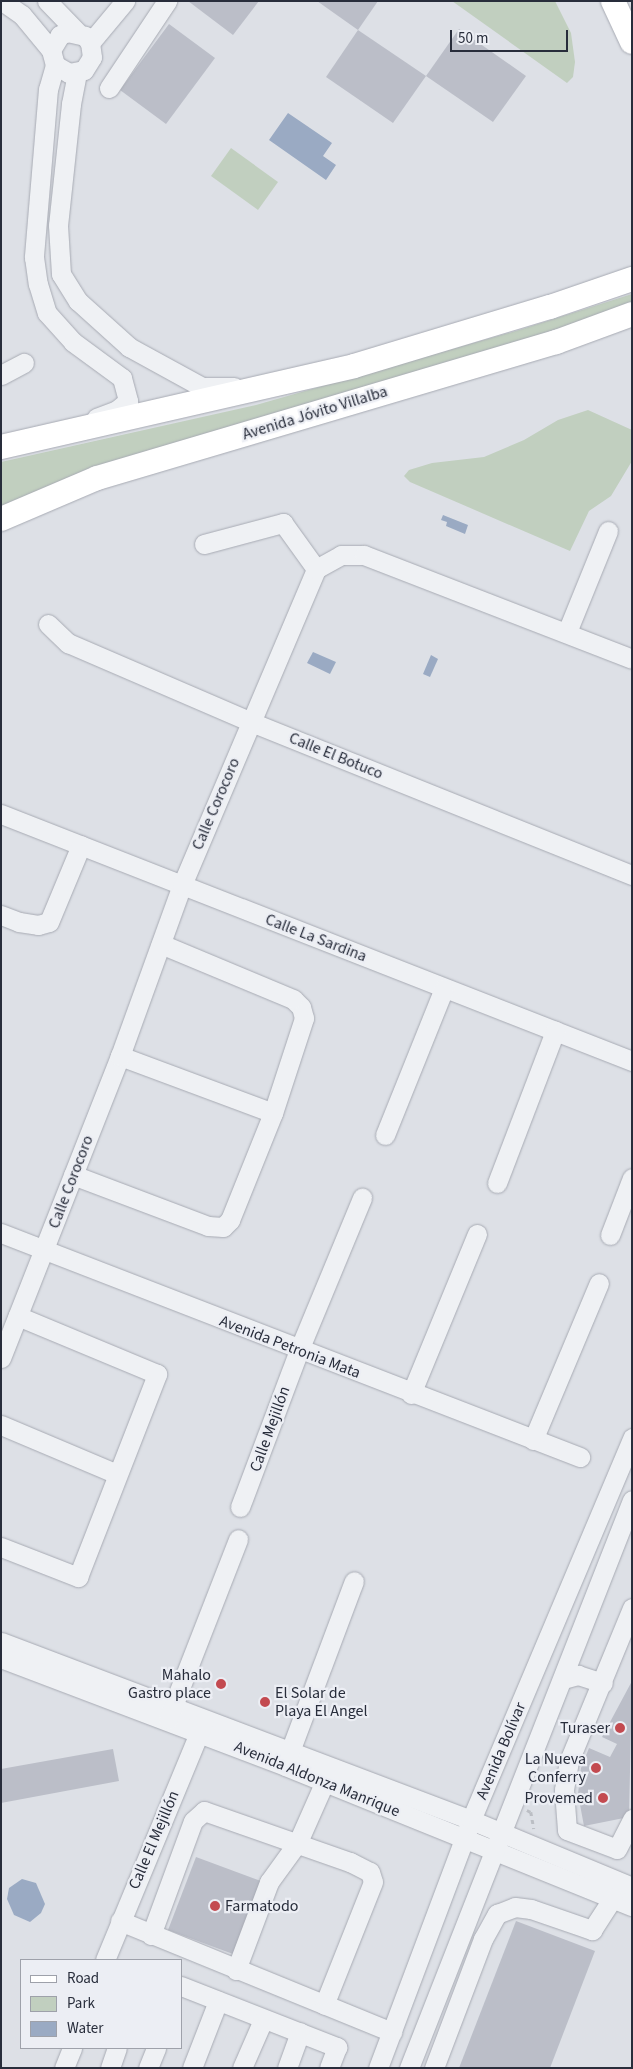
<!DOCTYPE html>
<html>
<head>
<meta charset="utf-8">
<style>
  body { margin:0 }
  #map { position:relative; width:633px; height:2069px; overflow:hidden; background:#dde0e6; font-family:"Source Sans 3",sans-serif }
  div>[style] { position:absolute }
  .green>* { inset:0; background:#c1cfbf }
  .water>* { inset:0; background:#9aaac3 }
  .building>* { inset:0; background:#bbbec8 }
  .path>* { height:2.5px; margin-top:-1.25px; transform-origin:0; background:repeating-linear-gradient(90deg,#bbbec4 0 4px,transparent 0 8px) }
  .roads { filter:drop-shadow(0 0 1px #a7aab3) drop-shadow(0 0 1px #a7aab3) }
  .minor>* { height:19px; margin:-9.5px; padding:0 9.5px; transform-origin:9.5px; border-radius:9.5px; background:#eff1f4 }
  .major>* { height:24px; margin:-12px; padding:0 12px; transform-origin:12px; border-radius:12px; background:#fff }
  .dots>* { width:14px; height:14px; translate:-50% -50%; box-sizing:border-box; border:2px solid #eceef4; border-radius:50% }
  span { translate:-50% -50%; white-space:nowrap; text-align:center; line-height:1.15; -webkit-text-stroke:4.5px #eceef4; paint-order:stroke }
  .street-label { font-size:16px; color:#282d3b }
  .poi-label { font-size:16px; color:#282d3b }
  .right { translate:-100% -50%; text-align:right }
  .left { translate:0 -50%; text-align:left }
  .frame { position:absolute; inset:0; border:2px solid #282d3b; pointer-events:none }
  .legend { position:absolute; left:20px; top:1959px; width:162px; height:90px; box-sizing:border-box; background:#eceef4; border:1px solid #9ea1aa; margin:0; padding:6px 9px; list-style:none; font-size:15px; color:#282d3b }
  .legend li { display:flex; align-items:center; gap:10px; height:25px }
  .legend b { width:25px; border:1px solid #9ea1aa }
  .scale { position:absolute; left:450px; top:30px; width:118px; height:22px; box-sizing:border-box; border:2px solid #282d3b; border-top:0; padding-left:6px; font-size:15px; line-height:18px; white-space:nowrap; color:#282d3b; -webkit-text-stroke:4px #eceef4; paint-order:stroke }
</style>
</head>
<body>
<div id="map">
  <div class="green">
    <i style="clip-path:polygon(452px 1px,555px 1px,571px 33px,575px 62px,573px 77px,567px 83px)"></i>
    <i style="clip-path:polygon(231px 148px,278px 182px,258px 210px,211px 176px)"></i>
    <i style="clip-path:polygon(632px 294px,632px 305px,1px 508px,1px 462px,256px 405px,519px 330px)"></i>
    <i style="clip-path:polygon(588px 410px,632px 430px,632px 461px,611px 496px,589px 511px,570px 551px,410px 482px,404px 476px,409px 470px,432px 463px,484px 457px,524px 440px,558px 420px)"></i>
  </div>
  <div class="water">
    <i style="clip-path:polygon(288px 113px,332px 143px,323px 156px,336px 165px,326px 180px,269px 140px)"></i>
    <i style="clip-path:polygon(443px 515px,468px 525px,465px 534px,446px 526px,447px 522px,441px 520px)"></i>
    <i style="clip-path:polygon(313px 652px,336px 662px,330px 674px,307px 663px)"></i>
    <i style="clip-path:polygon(431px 655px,438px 659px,430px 677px,423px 674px)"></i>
    <i style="clip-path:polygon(22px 1879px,36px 1883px,45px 1904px,41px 1913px,30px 1922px,14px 1915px,7px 1899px,9px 1888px)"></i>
  </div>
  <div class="building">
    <i style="clip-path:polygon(188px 1px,259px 1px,233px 35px)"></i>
    <i style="clip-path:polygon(317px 1px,378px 1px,358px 30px)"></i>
    <i style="clip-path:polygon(169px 24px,215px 58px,166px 124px,120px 90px)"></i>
    <i style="clip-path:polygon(459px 29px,526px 76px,493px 122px,426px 76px)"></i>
    <i style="clip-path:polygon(358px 30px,426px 76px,393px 123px,326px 77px)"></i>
    <i style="clip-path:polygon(632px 1681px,629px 1817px,584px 1826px,578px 1794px,581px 1768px,589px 1748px,610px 1757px,617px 1744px,602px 1737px)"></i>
    <i style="clip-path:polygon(113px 1749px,119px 1781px,1px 1803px,1px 1769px)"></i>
    <i style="clip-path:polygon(196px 1857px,261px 1881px,233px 1954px,168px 1930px)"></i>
    <i style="clip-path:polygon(516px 1921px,595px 1951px,550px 2068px,459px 2068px)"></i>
  </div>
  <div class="path">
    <i style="left:527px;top:1810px;width:4px;rotate:27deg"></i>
    <i style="left:531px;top:1812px;width:17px;rotate:80deg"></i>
  </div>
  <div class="roads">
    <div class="minor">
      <i style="left:2px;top:1px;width:24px;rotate:35deg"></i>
      <i style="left:22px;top:15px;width:45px;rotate:50.4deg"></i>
      <i style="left:47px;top:1px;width:43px;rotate:45.9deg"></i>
      <i style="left:90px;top:43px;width:55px;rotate:-50.2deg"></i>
      <i style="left:55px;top:65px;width:16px;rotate:30deg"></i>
      <i style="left:69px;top:73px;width:15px;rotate:-11deg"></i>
      <i style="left:84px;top:70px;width:15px;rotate:-58deg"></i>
      <i style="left:92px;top:57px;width:14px;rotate:-98deg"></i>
      <i style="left:90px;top:43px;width:9px;rotate:-126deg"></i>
      <i style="left:85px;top:36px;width:17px;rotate:-167deg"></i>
      <i style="left:68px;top:32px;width:9px;rotate:159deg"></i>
      <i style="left:60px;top:35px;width:17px;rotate:121deg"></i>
      <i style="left:51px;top:50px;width:16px;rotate:75deg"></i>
      <i style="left:55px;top:65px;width:25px;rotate:106deg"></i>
      <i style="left:48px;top:89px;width:169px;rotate:94.8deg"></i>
      <i style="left:34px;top:257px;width:27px;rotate:82deg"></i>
      <i style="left:38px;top:284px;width:30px;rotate:73deg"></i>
      <i style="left:47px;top:313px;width:39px;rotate:48deg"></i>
      <i style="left:73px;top:342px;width:61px;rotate:36.3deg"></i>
      <i style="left:122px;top:378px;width:24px;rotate:75deg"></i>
      <i style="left:128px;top:401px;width:14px;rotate:141deg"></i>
      <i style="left:117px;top:410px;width:22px;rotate:159deg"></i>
      <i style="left:77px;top:73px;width:32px;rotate:101deg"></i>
      <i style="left:71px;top:104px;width:122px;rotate:96.1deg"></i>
      <i style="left:58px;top:225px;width:49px;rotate:86.5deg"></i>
      <i style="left:61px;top:274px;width:32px;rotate:58deg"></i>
      <i style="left:78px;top:301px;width:69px;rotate:42deg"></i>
      <i style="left:129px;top:347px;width:83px;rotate:28.7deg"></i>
      <i style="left:202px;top:387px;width:32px"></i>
      <i style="left:109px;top:88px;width:105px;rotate:-56.3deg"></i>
      <i style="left:1px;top:375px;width:26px;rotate:-28deg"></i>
      <i style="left:204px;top:544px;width:82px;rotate:-14.9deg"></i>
      <i style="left:283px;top:523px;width:57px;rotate:54.3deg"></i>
      <i style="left:48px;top:624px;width:28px;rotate:44deg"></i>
      <i style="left:68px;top:643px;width:199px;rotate:23.3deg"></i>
      <i style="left:251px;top:722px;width:411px;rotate:21.9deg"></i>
      <i style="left:567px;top:632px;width:109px;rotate:-67.9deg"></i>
      <i style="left:1px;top:814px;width:678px;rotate:21.38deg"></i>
      <i style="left:1px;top:915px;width:19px;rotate:21deg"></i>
      <i style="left:19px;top:922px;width:19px;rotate:9deg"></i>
      <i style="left:38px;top:925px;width:11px;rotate:-15deg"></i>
      <i style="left:49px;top:922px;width:83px;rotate:-67.4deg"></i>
      <i style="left:120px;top:1056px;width:163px;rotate:20.4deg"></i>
      <i style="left:385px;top:1135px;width:158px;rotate:-68.1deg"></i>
      <i style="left:73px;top:1175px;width:144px;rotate:20.7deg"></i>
      <i style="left:208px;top:1226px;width:15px;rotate:4deg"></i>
      <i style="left:223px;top:1227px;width:10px;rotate:-45deg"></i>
      <i style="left:230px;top:1220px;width:115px;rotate:-68.1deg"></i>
      <i style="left:273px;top:1113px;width:100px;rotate:-71.9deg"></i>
      <i style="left:304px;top:1018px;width:11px;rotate:-105deg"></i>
      <i style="left:301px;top:1007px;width:11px;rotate:-135deg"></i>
      <i style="left:293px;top:999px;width:143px;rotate:-157.4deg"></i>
      <i style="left:497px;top:1183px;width:163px;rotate:-69.1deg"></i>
      <i style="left:1px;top:1233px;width:621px;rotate:21.15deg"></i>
      <i style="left:610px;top:1235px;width:61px;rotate:-68.9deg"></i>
      <i style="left:1px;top:1358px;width:325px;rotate:-68.5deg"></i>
      <i style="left:120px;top:1056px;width:182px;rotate:-70.1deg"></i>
      <i style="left:182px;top:885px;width:343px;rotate:-67deg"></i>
      <i style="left:316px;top:569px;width:29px;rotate:-29deg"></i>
      <i style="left:341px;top:555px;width:23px"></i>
      <i style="left:364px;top:555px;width:287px;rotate:21.2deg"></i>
      <i style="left:411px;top:1394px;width:173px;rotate:-67.6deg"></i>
      <i style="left:1px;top:1425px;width:126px;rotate:22.9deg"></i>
      <i style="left:533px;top:1440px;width:170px;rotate:-67.2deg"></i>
      <i style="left:240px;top:1507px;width:168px;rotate:-69.4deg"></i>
      <i style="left:299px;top:1350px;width:165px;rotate:-67.5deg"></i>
      <i style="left:1px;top:1547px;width:83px;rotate:21.3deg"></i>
      <i style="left:78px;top:1577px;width:218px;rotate:-68.7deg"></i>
      <i style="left:157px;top:1374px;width:151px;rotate:-157.4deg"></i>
      <i style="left:632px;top:1608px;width:165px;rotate:112.4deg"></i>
      <i style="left:569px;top:1761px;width:29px;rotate:100deg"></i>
      <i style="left:564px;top:1790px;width:40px;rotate:85.7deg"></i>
      <i style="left:567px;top:1830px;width:53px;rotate:20.8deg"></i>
      <i style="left:617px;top:1849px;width:34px;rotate:-63deg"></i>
      <i style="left:1px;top:1642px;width:503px;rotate:20.74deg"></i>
      <i style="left:471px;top:1820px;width:174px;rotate:22.6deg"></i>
      <i style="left:1px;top:1658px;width:304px;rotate:20.8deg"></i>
      <i style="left:285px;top:1766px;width:374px;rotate:22deg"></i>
      <i style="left:563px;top:1679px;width:16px;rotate:-15deg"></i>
      <i style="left:578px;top:1675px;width:26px;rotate:18deg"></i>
      <i style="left:168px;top:1719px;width:193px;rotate:-68.7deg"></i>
      <i style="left:286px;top:1762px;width:193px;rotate:-69.4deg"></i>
      <i style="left:120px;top:1921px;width:294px;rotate:22.2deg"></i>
      <i style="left:151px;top:1935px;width:121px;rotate:-69.8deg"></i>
      <i style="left:193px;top:1821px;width:15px;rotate:-42deg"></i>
      <i style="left:204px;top:1811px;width:155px;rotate:19.3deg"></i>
      <i style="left:350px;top:1862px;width:22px;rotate:27deg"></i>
      <i style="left:370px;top:1872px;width:10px;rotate:73deg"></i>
      <i style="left:373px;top:1882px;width:132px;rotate:111.7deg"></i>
      <i style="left:105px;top:1960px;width:259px;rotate:-67.5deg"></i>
      <i style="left:236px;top:1970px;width:94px;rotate:-69.4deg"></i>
      <i style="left:269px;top:1882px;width:49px;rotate:-54.1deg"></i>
      <i style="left:298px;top:1842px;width:67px;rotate:-66.1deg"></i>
      <i style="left:181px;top:1986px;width:168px;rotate:21.4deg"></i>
      <i style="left:337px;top:2047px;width:22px;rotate:111deg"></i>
      <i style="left:64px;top:2068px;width:22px;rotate:-68deg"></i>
      <i style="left:110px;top:2068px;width:21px;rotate:-71deg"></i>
      <i style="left:148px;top:2068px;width:22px;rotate:-68deg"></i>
      <i style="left:192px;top:2068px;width:72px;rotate:-68.8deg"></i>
      <i style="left:242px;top:2068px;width:52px;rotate:-66.4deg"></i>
      <i style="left:287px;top:2068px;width:38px;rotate:-70deg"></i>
      <i style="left:378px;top:2068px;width:265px;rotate:-69.4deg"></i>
      <i style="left:471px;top:1820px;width:415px;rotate:-67.1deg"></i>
      <i style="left:409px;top:2068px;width:610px;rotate:-68.56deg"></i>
      <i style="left:434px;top:2068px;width:138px;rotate:-69.2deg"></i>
      <i style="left:483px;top:1939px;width:29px;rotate:-61deg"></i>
      <i style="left:497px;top:1914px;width:19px;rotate:-21deg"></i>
      <i style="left:515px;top:1907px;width:16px;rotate:7deg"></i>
      <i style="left:531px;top:1909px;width:65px;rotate:19deg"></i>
      <i style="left:592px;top:1930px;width:38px;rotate:-57deg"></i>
    </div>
    <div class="major">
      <i style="left:613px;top:1px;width:45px;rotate:65.1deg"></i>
      <i style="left:1px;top:447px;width:362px;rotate:-12.9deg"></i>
      <i style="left:354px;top:366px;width:205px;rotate:-16.8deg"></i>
      <i style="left:550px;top:307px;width:87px;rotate:-18.9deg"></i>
      <i style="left:1px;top:519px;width:104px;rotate:-23.1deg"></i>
      <i style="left:97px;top:478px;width:479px;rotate:-16.5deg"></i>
      <i style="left:556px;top:342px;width:81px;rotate:-20.2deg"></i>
    </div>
  </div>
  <div class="dots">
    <i style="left:221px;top:1684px;background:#c34a50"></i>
    <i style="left:265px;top:1702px;background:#c34a50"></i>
    <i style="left:620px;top:1728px;background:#c34a50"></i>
    <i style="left:596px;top:1768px;background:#c34a50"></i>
    <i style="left:603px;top:1798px;background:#c34a50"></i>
    <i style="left:215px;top:1906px;background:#c34a50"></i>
  </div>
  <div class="street-label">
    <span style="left:315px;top:413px;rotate:-17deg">Avenida Jóvito Villalba</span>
    <span style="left:336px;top:756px;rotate:22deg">Calle El Botuco</span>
    <span style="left:216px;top:804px;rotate:-67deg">Calle Corocoro</span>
    <span style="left:316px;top:938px;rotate:21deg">Calle La Sardina</span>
    <span style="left:71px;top:1182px;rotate:-69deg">Calle Corocoro</span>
    <span style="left:290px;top:1347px;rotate:21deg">Avenida Petronia Mata</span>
    <span style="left:270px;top:1429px;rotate:-70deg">Calle Mejillón</span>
    <span style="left:501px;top:1751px;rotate:-67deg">Avenida Bolívar</span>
    <span style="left:317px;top:1779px;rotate:22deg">Avenida Aldonza Manrique</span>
    <span style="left:154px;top:1840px;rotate:-67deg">Calle El Mejillón</span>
  </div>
  <div class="poi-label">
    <span class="right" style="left:211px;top:1684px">Mahalo<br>Gastro place</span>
    <span class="left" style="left:275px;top:1702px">El Solar de<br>Playa El Angel</span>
    <span class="right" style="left:610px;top:1728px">Turaser</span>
    <span class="right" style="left:586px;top:1768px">La Nueva<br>Conferry</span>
    <span class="right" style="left:593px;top:1798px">Provemed</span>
    <span class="left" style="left:225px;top:1906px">Farmatodo</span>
  </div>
  <div class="frame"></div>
  <ul class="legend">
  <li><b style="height:6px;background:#fff"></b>Road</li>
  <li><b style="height:14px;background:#c1cfbf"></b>Park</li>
  <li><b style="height:14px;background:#9aaac3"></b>Water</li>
  </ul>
  <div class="scale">50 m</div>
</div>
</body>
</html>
